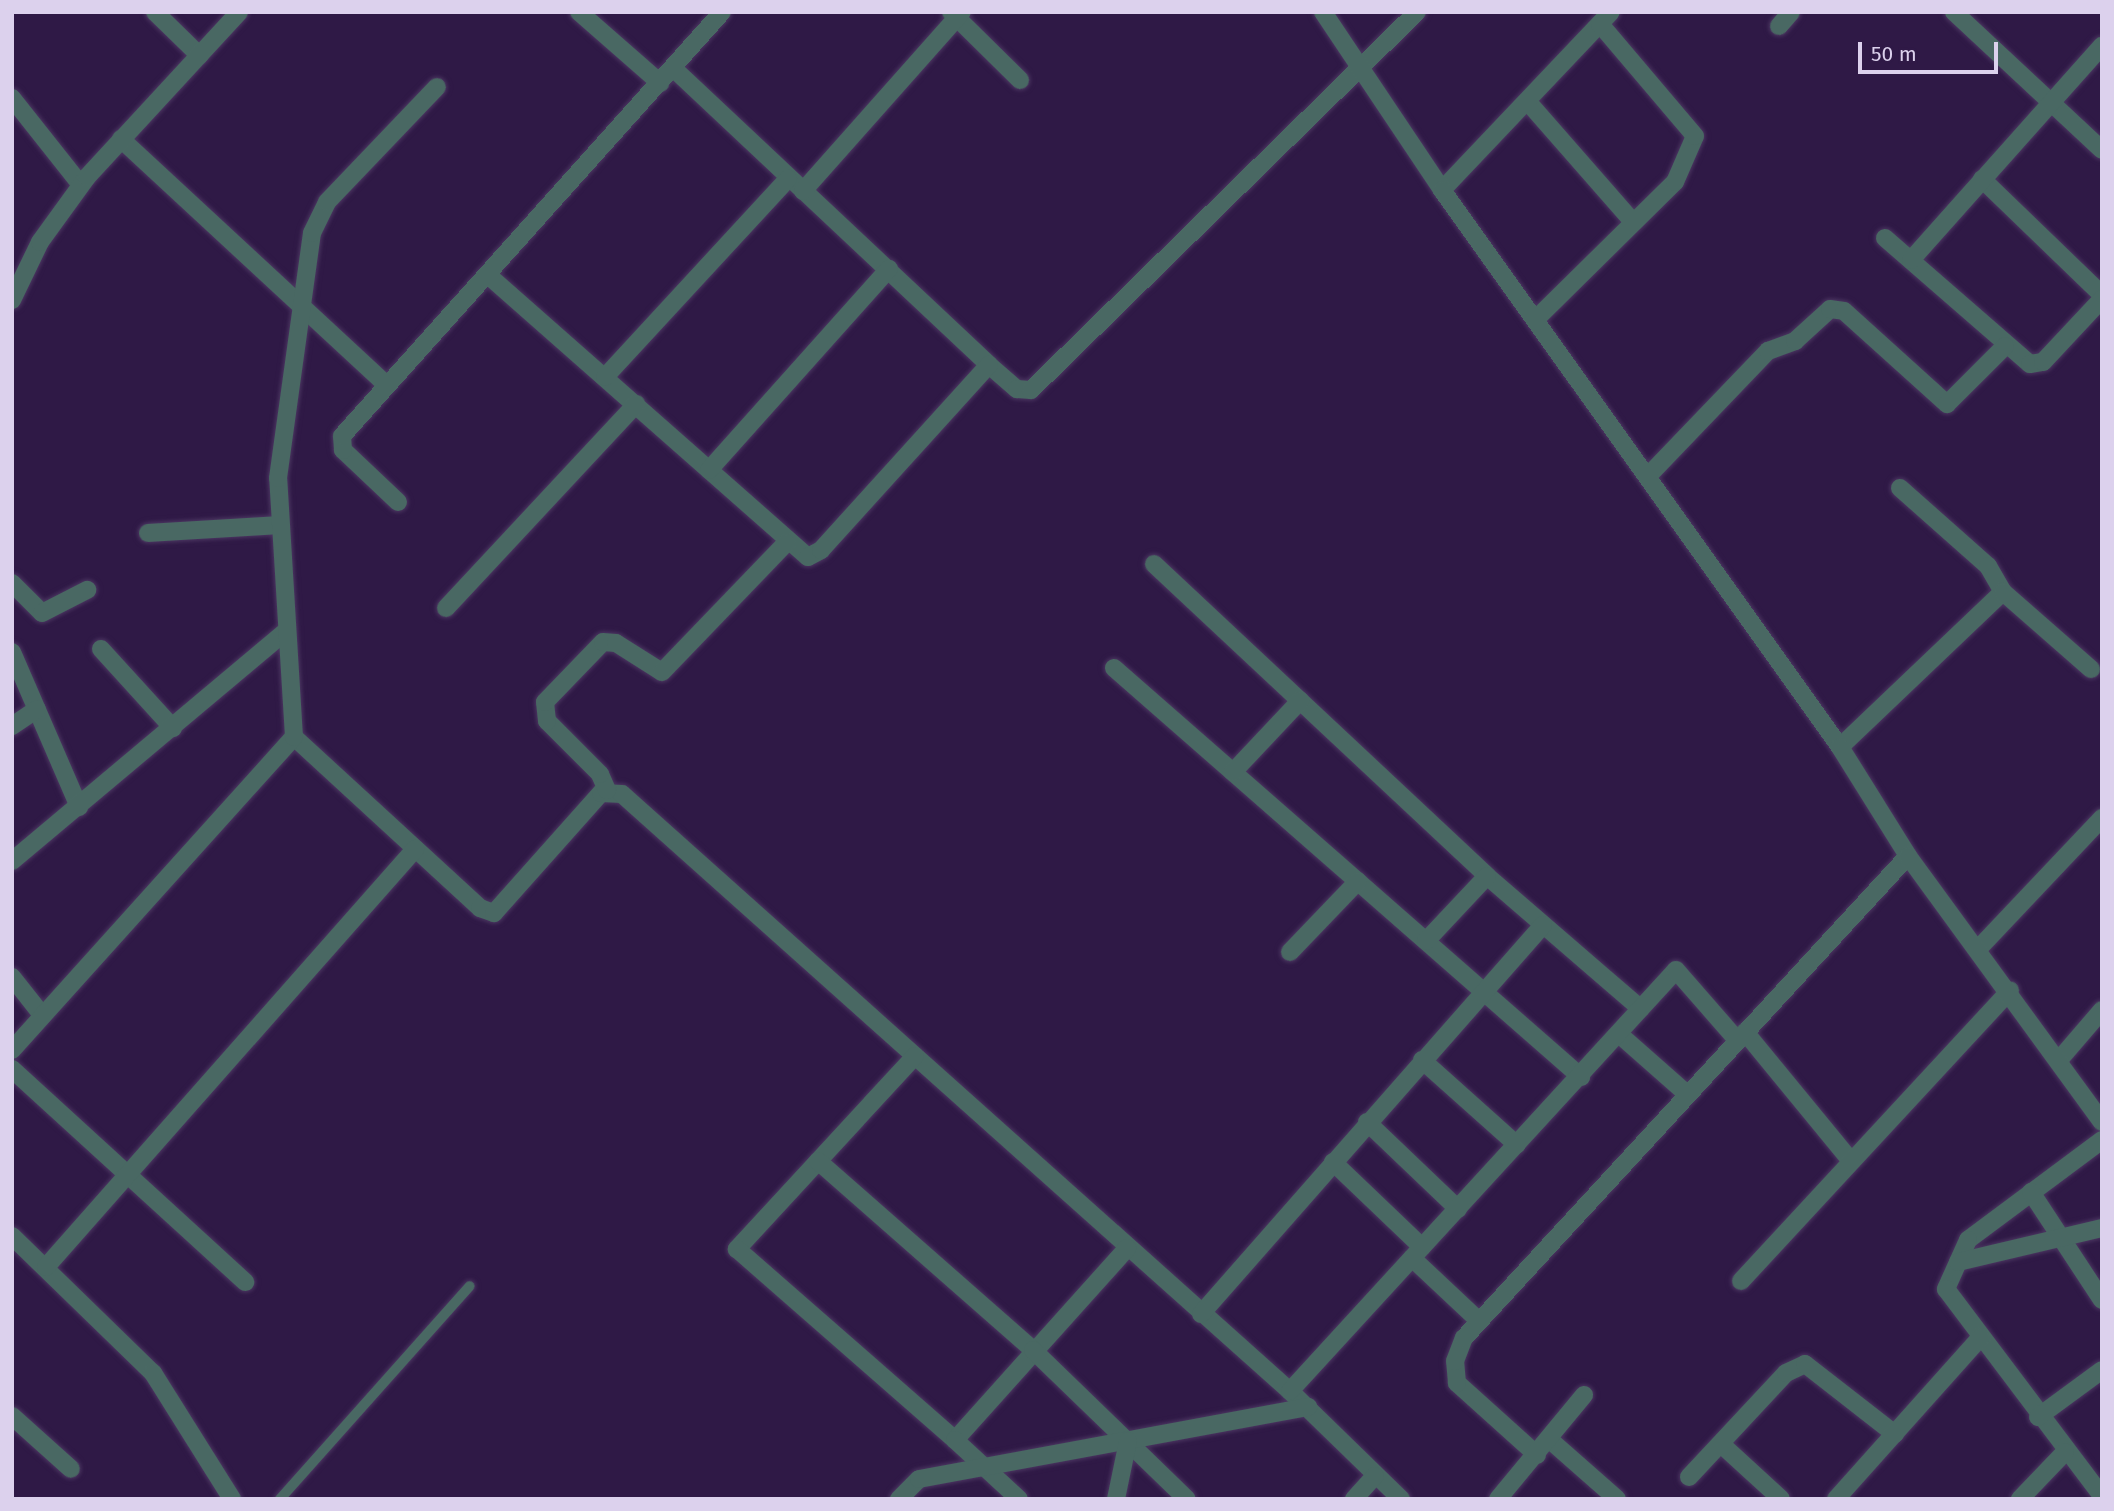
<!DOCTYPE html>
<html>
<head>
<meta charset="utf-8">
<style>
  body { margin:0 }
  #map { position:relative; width:2114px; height:1511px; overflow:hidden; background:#2f1946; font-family:"Fira Sans",sans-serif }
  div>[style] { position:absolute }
  .roads { filter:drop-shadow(0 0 2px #4b3661) drop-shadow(0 0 2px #4b3661) }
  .service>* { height:10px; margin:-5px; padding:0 5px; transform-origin:5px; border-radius:5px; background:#496863 }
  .minor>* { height:18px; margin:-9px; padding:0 9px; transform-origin:9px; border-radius:9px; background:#496863 }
  .tertiary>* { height:18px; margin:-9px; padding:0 9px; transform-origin:9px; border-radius:9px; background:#496863 }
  span { translate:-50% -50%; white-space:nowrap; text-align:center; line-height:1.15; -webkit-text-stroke:7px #2f1946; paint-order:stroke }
  .frame { position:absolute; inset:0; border:14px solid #dcd1ed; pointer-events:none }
  .scale { position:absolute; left:1858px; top:42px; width:140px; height:32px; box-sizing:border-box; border:4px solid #dcd1ed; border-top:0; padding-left:9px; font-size:21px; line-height:24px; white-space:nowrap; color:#dcd1ed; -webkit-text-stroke:5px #2f1946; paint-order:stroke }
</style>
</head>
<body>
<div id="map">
  <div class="roads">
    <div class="service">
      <i style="left:280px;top:1499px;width:285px;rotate:-48.3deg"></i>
    </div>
    <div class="minor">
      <i style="left:155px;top:12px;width:62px;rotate:44.3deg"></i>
      <i style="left:579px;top:12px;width:108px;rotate:41.2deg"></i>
      <i style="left:951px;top:12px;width:97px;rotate:44.6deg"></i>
      <i style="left:1954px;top:12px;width:202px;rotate:43deg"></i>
      <i style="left:1779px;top:26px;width:18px;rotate:-49deg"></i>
      <i style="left:673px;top:68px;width:434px;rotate:43.2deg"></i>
      <i style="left:989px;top:365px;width:37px;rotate:41deg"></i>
      <i style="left:1017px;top:389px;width:14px;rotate:4deg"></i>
      <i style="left:1031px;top:390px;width:540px;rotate:-44.4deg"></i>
      <i style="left:12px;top:98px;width:111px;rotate:51.6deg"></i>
      <i style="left:1528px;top:102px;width:159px;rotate:48.8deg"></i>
      <i style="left:121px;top:139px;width:361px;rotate:42.8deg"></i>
      <i style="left:1982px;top:179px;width:167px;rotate:44deg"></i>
      <i style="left:1442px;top:190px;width:245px;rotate:-46.5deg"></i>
      <i style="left:803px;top:191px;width:239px;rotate:-48.4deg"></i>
      <i style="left:1885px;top:238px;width:192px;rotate:41deg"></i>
      <i style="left:2030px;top:364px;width:13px;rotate:-9deg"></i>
      <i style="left:2043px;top:362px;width:86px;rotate:-46.9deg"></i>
      <i style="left:1911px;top:260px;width:287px;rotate:-48.3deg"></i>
      <i style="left:489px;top:276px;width:425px;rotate:41.4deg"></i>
      <i style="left:808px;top:557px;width:15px;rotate:-28deg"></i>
      <i style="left:821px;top:550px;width:250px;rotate:-47.8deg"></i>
      <i style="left:1538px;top:317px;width:192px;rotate:-44.6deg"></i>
      <i style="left:1675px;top:182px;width:50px;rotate:-66.5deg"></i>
      <i style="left:1695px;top:136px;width:147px;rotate:-130.3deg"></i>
      <i style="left:605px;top:377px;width:270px;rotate:-47.3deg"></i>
      <i style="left:709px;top:470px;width:270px;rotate:-48.2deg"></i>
      <i style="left:1649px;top:475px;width:172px;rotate:-46.2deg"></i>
      <i style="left:1768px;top:351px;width:29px;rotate:-20deg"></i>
      <i style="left:1795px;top:341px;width:47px;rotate:-42.4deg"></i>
      <i style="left:1830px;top:309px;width:14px;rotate:8deg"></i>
      <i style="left:1844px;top:311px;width:139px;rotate:42.1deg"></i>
      <i style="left:1947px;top:404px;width:82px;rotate:-45deg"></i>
      <i style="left:1900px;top:488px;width:118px;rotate:41.6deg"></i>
      <i style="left:1988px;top:566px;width:30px;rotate:60deg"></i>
      <i style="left:398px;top:502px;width:76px;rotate:-136.6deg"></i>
      <i style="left:343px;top:450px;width:14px;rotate:-94deg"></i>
      <i style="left:342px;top:436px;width:569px;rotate:-48.13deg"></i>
      <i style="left:148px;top:533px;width:132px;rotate:-3.5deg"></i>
      <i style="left:1154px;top:564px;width:456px;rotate:43.1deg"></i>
      <i style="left:1487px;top:876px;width:203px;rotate:40.8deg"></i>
      <i style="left:12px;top:583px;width:42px;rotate:45deg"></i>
      <i style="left:42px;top:613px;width:51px;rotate:-27.1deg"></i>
      <i style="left:446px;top:608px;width:279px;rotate:-47deg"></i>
      <i style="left:101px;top:649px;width:107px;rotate:47.7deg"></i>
      <i style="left:12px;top:652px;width:169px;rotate:66.6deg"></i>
      <i style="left:1114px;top:668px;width:621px;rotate:41.21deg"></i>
      <i style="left:12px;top:726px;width:30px;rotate:-34deg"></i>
      <i style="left:294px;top:737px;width:253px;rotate:42.6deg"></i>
      <i style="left:480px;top:908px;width:15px;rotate:20deg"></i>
      <i style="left:494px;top:913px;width:161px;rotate:-48.3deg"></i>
      <i style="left:601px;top:793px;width:21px;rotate:3deg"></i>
      <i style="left:622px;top:794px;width:896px;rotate:41.79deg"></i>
      <i style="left:1290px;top:1391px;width:155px;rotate:44.2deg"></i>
      <i style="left:1840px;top:747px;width:225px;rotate:-43.6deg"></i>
      <i style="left:2003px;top:592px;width:117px;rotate:41.2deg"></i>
      <i style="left:1233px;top:772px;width:98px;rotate:-46.7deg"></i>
      <i style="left:607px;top:790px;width:17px;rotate:-114deg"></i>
      <i style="left:600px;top:774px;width:75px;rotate:-135deg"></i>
      <i style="left:547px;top:721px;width:19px;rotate:-96deg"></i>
      <i style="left:545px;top:702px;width:83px;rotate:-46deg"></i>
      <i style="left:603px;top:642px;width:13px;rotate:4deg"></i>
      <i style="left:616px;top:643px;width:54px;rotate:32.2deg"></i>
      <i style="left:662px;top:672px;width:179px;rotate:-46.1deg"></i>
      <i style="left:12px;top:861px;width:356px;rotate:-40deg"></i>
      <i style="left:1426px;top:941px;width:89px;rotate:-46.8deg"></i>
      <i style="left:1980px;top:947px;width:178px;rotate:-46.6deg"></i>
      <i style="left:1290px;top:952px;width:98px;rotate:-46.2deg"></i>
      <i style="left:12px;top:977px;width:48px;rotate:51.7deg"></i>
      <i style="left:1745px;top:1032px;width:167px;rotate:50.6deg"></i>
      <i style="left:1620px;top:1035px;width:89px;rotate:41.4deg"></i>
      <i style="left:12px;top:1050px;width:421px;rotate:-48deg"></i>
      <i style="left:294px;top:737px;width:259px;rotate:-93.5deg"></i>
      <i style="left:278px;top:478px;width:247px;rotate:-82.1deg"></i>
      <i style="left:312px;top:233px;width:34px;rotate:-64deg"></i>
      <i style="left:327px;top:202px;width:159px;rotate:-46.3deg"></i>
      <i style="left:915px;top:1056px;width:263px;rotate:132.7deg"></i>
      <i style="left:737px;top:1249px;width:290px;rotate:41.2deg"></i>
      <i style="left:955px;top:1440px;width:258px;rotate:-48.1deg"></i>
      <i style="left:1422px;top:1060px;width:127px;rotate:41.8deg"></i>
      <i style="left:2059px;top:1060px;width:66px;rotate:-49.3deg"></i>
      <i style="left:12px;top:1069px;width:316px;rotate:42.4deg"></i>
      <i style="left:1367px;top:1122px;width:126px;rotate:43.7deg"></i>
      <i style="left:2102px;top:1140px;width:167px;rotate:143.3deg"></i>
      <i style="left:1968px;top:1240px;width:54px;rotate:114.2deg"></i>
      <i style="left:1946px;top:1289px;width:259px;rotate:53deg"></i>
      <i style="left:818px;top:1161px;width:286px;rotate:41.3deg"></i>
      <i style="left:1033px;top:1350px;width:214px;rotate:44.1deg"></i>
      <i style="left:1333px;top:1162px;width:123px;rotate:43.7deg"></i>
      <i style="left:2031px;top:1192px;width:129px;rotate:56.7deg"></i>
      <i style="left:12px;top:1236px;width:197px;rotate:44.2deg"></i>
      <i style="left:153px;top:1373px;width:149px;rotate:57.9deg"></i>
      <i style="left:1412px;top:1258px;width:91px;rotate:43.2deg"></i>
      <i style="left:1958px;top:1262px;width:148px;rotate:-13.3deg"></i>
      <i style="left:46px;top:1267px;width:558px;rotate:-48.56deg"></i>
      <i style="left:1741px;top:1281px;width:396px;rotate:-47.2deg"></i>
      <i style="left:1201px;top:1314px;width:518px;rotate:-48.68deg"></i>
      <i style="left:1290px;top:1391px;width:571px;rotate:-47.48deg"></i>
      <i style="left:1676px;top:970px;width:93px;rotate:48.9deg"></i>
      <i style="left:12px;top:1416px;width:79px;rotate:41.9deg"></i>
      <i style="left:2038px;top:1417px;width:79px;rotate:-36.3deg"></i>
      <i style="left:955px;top:1440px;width:87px;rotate:42.7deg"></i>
      <i style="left:1550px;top:1440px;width:89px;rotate:41.4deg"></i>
      <i style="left:1721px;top:1444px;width:81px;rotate:42.5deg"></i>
      <i style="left:1537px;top:1455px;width:108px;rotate:-138deg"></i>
      <i style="left:1457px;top:1383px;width:22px;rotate:-95deg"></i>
      <i style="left:1455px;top:1361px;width:25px;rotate:-69deg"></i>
      <i style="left:1464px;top:1338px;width:655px;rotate:-47.35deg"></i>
      <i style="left:1689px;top:1477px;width:142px;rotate:-47deg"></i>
      <i style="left:1786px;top:1373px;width:21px;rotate:-25deg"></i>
      <i style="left:1805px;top:1364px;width:114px;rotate:37.9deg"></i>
      <i style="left:899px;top:1499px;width:28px;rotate:-45deg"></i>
      <i style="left:919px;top:1479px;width:396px;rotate:-10.5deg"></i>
      <i style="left:1116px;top:1499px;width:59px;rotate:-78.3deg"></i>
      <i style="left:1354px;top:1499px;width:31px;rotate:-48deg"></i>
      <i style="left:1498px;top:1499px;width:135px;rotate:-50.4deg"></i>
      <i style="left:1836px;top:1499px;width:217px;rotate:-48.2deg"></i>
      <i style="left:2020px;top:1499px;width:65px;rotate:-46.2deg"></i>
    </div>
    <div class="tertiary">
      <i style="left:1323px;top:12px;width:214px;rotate:56.2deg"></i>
      <i style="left:1442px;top:190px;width:685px;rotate:54.45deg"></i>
      <i style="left:1840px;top:747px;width:128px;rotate:58deg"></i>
      <i style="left:1908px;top:856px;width:329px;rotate:53.9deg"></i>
      <i style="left:12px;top:300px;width:64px;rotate:-64.2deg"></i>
      <i style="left:40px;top:242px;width:80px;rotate:-54.1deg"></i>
      <i style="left:87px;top:177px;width:224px;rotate:-47.3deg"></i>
    </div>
  </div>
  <div class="frame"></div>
  <div class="scale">50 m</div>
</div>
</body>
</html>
